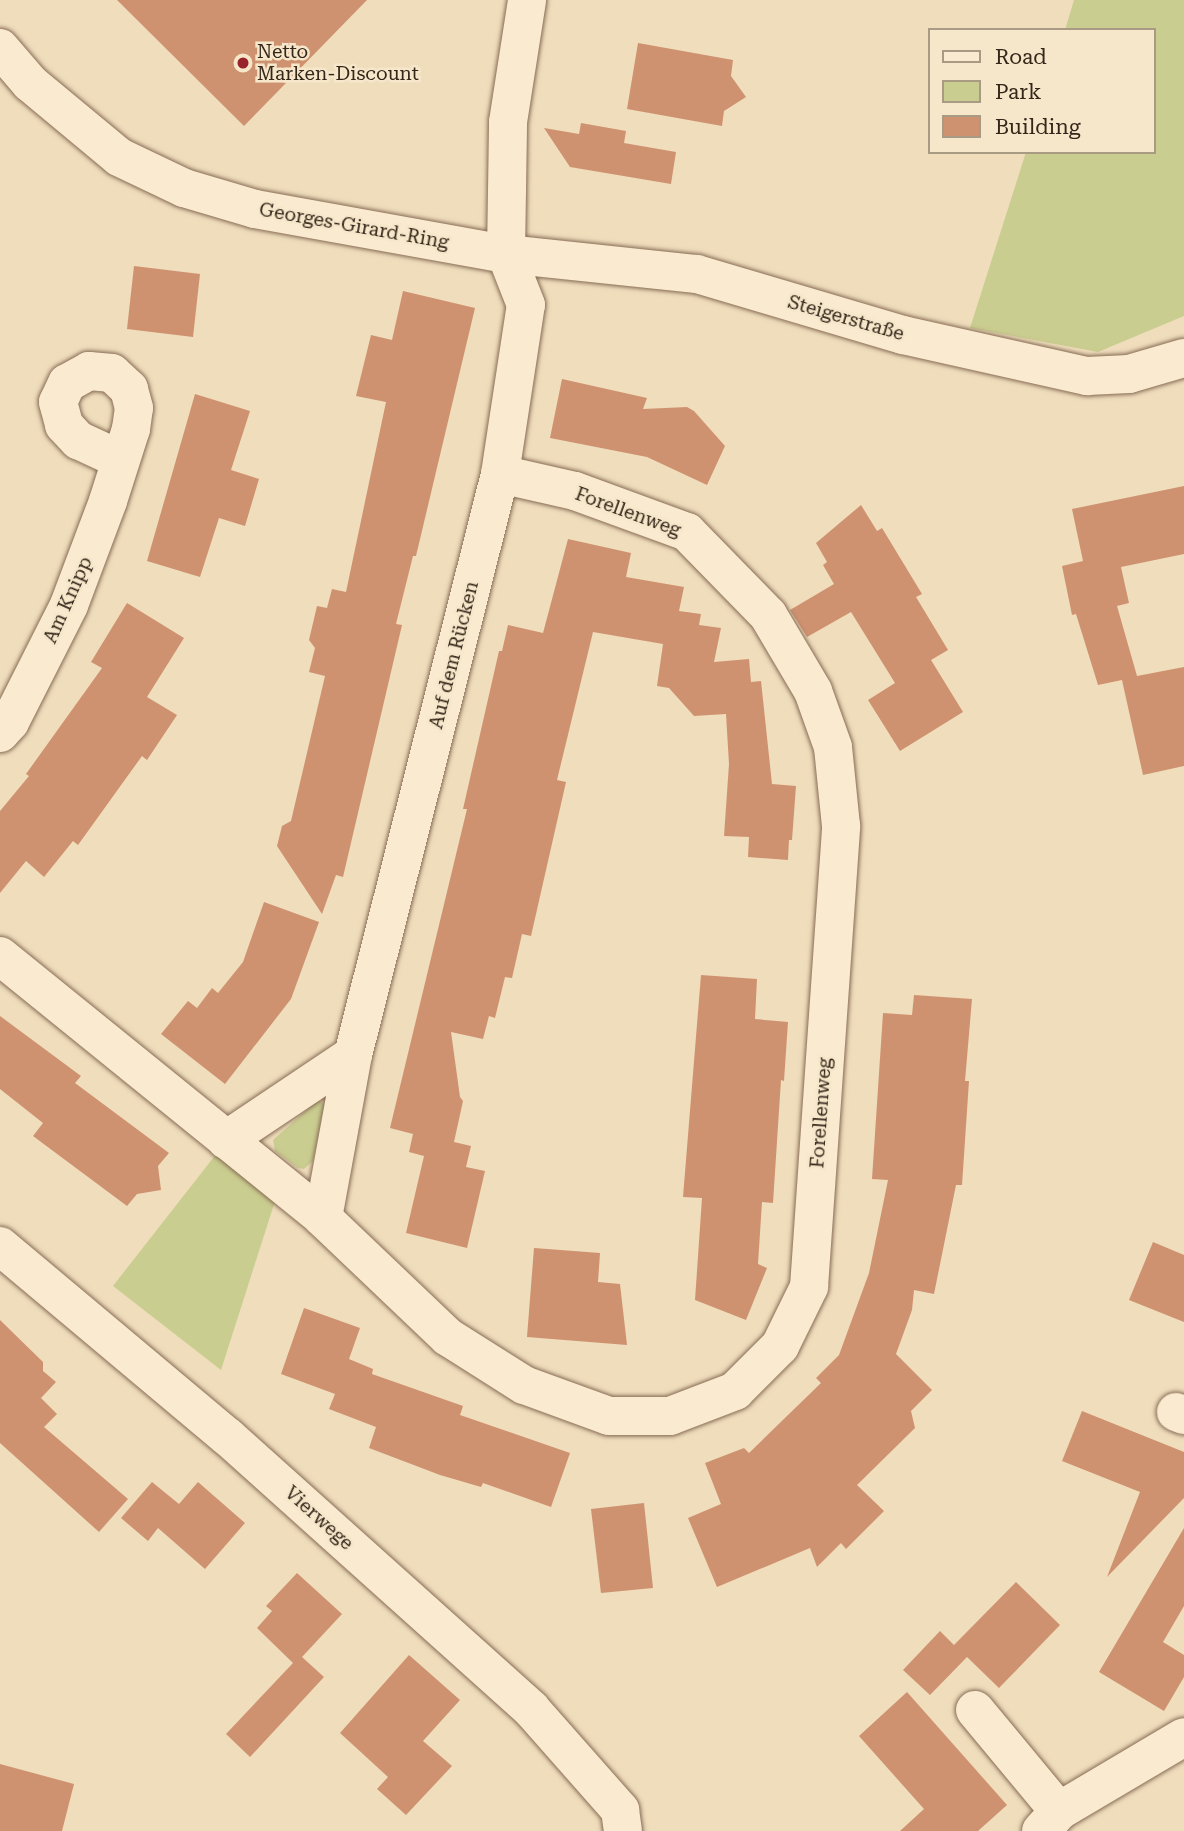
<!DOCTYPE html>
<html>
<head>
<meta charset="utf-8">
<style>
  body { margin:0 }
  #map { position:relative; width:1184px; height:1831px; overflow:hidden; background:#efddbc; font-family:"Roboto Serif",serif }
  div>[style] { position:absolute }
  .green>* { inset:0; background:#cacd90 }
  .building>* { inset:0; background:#cf9270 }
  .roads { filter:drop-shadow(0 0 2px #876c55) drop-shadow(0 0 2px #876c55) }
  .street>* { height:38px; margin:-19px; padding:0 19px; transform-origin:19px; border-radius:19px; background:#faeacf }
  .dots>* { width:19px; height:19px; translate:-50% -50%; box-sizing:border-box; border:4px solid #f6e7cb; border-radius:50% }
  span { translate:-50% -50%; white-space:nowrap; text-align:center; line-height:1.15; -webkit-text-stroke:5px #f6e7cb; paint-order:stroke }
  .poi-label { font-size:19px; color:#35261a }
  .left { translate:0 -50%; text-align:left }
  .street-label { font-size:19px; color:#35261a }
  .legend { position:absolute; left:928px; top:28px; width:228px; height:126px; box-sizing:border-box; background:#f6e7cb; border:2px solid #a99a84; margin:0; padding:9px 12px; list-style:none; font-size:21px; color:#35261a }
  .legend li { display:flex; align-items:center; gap:14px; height:35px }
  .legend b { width:35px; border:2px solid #a99a84 }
</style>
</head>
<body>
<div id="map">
  <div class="green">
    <i style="clip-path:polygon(1074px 0,1184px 0,1184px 316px,1098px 352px,970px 328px,1026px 152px,1154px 152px,1154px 30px,1065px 30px)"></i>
    <i style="clip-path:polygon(318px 1100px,325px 1105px,313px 1161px,304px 1169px,298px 1168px,275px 1151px,273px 1140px)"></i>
    <i style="clip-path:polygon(217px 1153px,276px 1198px,221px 1370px,113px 1286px)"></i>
  </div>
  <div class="building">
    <i style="clip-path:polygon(117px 0,367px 0,244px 126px)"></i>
    <i style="clip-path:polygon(638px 43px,733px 60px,731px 76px,746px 97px,724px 111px,722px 126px,627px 109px)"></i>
    <i style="clip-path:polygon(581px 123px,626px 131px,624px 143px,676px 152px,671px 184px,570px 167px,544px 128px,579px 134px)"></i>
    <i style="clip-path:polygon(134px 266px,200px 274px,193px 337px,127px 329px)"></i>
    <i style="clip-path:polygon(403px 291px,475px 308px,416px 556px,413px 556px,396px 624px,402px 625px,343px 877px,336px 875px,322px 914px,277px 846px,282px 826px,291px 821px,325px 676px,309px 672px,315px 648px,309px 640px,317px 606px,327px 608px,332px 589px,346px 592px,386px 402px,356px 396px,371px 335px,392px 340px)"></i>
    <i style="clip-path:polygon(562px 379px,647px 398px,643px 409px,687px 407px,694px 411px,725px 446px,707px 485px,647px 457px,550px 438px)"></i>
    <i style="clip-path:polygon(195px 394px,250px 411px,231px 470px,259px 479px,245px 526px,219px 518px,200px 577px,147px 561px)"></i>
    <i style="clip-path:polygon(1184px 486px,1184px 554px,1121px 567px,1129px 603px,1117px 606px,1137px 676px,1184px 667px,1184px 766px,1143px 775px,1122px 680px,1098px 685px,1076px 614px,1072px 615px,1062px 566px,1083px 561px,1072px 509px)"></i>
    <i style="clip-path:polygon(861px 505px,877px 531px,882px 528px,922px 594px,916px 597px,948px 650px,931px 660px,963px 712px,900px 751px,868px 700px,895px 683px,851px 612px,807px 637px,790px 610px,834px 584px,823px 565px,827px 562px,816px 543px)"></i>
    <i style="clip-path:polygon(568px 539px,631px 553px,626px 577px,684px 587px,679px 611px,701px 614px,699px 625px,721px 628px,714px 662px,749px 659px,751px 682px,761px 681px,772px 784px,796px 786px,792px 840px,789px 840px,788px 860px,748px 857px,749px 837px,724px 836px,729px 764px,726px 714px,694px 716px,669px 688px,657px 686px,663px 644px,593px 632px,557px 780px,566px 782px,531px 936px,522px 934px,512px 978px,505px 977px,495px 1018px,489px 1016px,483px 1039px,451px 1032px,460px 1097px,463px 1101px,454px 1142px,471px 1146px,466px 1167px,485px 1171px,467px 1248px,406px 1233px,424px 1156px,409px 1152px,413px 1134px,390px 1128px,467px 809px,463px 809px,499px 651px,502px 651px,508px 625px,543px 633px)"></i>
    <i style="clip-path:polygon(127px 603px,184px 638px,147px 697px,177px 715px,147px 760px,142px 756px,78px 845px,73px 841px,44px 877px,26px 861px,0 893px,0 811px,29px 776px,26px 774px,102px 668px,91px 662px)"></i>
    <i style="clip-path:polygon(264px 902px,319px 922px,291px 999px,225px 1084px,161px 1034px,188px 1001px,197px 1008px,212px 988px,218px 993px,243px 962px)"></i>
    <i style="clip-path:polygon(701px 975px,757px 979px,755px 1019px,788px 1022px,784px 1081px,781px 1080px,773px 1203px,762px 1202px,758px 1264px,767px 1268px,746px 1320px,695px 1300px,702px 1198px,683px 1197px)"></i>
    <i style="clip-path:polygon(914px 995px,972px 999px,965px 1081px,969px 1081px,962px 1185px,956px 1185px,934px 1294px,914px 1290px,912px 1310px,896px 1354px,932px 1390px,911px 1411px,915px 1428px,857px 1485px,884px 1511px,846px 1549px,841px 1543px,817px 1567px,810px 1548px,717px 1587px,688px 1518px,721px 1504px,705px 1463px,744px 1448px,749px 1453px,821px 1383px,816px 1378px,839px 1355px,869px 1273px,888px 1180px,872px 1179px,883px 1013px,912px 1015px)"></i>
    <i style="clip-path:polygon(0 1016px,81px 1076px,75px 1083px,169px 1153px,158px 1166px,161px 1190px,137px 1194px,127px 1206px,33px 1136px,43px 1123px,0 1089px)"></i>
    <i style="clip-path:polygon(1153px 1242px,1184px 1255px,1184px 1322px,1129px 1300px)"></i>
    <i style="clip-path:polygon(534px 1248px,600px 1253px,598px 1282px,620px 1284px,627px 1345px,527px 1337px)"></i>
    <i style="clip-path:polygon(304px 1308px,360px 1328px,349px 1359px,373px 1369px,372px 1374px,463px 1406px,460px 1415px,570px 1453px,551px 1507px,483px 1483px,481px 1487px,440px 1475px,369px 1448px,376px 1427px,329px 1409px,335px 1394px,281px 1374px)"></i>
    <i style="clip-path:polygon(0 1320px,43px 1362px,43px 1371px,56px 1382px,41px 1398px,57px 1414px,44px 1427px,128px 1499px,99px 1532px,0 1443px)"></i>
    <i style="clip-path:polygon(1082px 1411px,1184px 1452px,1184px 1498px,1107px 1577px,1140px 1492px,1062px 1461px)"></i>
    <i style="clip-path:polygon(152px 1482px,179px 1504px,198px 1482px,245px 1523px,205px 1569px,158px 1528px,148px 1541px,121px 1518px)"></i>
    <i style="clip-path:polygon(644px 1503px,653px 1588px,601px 1593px,591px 1509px)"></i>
    <i style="clip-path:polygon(1184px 1528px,1184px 1606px,1163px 1642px,1184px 1655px,1184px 1677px,1164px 1711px,1099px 1672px)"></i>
    <i style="clip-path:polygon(297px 1573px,342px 1614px,302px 1657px,324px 1677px,250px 1757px,226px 1734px,293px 1663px,257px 1628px,272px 1611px,266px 1606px)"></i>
    <i style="clip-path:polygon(1016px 1582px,1060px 1625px,999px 1688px,967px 1657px,930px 1695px,903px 1670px,940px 1631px,954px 1645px)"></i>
    <i style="clip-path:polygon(409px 1655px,460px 1700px,423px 1741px,452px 1766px,406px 1815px,377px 1789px,388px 1777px,340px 1733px)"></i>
    <i style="clip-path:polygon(907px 1692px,1007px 1805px,978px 1831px,900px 1831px,924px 1809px,859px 1736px)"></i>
    <i style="clip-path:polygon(0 1764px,74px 1784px,62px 1831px,0 1831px)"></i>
  </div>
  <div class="roads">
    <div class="street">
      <i style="left:0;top:48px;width:46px;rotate:49.4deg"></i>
      <i style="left:30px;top:83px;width:116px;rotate:39.7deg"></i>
      <i style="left:119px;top:157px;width:72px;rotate:25.5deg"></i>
      <i style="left:184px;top:188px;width:74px;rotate:16.5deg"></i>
      <i style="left:255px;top:209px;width:255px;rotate:10.2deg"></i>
      <i style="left:506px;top:254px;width:192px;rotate:6deg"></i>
      <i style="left:697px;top:274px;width:215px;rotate:16.5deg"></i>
      <i style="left:903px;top:335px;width:189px;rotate:12.6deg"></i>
      <i style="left:1087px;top:376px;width:42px;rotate:-2.7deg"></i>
      <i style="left:1129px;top:374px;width:57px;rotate:-16.2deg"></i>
      <i style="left:0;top:733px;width:15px;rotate:-48deg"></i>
      <i style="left:10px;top:722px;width:131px;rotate:-63.2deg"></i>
      <i style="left:69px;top:605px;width:111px;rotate:-69.4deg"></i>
      <i style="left:108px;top:501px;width:76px;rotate:-72.3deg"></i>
      <i style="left:131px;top:429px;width:21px;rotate:-82deg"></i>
      <i style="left:134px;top:408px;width:20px;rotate:-105deg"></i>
      <i style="left:129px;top:389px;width:23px;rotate:-137deg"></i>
      <i style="left:112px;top:373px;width:23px;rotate:-175deg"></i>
      <i style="left:89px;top:371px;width:25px;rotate:151deg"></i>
      <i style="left:67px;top:383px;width:21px;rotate:115deg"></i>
      <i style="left:58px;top:402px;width:24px;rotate:75deg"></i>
      <i style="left:64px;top:425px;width:21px;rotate:47deg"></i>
      <i style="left:78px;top:440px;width:47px;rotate:24.9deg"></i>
      <i style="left:0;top:956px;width:416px;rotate:39deg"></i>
      <i style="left:323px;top:1218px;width:173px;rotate:43.6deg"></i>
      <i style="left:448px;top:1337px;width:90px;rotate:32.3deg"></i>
      <i style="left:524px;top:1385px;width:90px;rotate:20deg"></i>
      <i style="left:609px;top:1416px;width:61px"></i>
      <i style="left:670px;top:1416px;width:70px;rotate:-21deg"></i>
      <i style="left:735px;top:1391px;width:64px;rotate:-45deg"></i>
      <i style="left:780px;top:1346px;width:66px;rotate:-63.8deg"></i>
      <i style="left:809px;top:1287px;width:462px;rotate:-86deg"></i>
      <i style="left:841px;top:826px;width:79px;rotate:-95.8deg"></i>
      <i style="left:833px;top:747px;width:59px;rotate:-109.7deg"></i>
      <i style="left:813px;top:691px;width:88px;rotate:-120.6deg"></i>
      <i style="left:768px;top:615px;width:116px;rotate:-134.3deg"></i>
      <i style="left:687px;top:532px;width:119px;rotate:-159.9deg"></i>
      <i style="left:575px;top:491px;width:77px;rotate:-167.2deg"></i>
      <i style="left:226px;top:1140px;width:153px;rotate:-33.8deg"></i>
      <i style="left:323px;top:1218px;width:166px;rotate:-79.6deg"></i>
      <i style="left:353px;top:1055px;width:599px;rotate:-75.8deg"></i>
      <i style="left:500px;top:474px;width:171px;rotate:-81.3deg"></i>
      <i style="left:526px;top:305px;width:55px;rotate:-111.4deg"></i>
      <i style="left:506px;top:254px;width:132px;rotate:-89.1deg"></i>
      <i style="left:508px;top:122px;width:123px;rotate:-81.1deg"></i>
      <i style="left:0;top:1246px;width:297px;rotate:40deg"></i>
      <i style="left:228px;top:1437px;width:407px;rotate:41.9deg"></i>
      <i style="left:531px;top:1709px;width:135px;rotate:48.6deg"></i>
      <i style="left:620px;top:1810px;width:21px;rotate:82deg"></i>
      <i style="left:1176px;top:1412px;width:9px;rotate:21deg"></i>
      <i style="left:975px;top:1710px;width:131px;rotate:50.3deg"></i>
      <i style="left:1041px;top:1831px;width:27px;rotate:-48deg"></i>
      <i style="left:1059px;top:1811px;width:145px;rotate:-30.6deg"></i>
    </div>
  </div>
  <div class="dots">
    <i style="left:243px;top:63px;background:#98232b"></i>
  </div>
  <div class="poi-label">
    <span class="left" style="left:257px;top:63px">Netto<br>Marken-Discount</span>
  </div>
  <div class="street-label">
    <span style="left:354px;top:226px;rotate:10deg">Georges-Girard-Ring</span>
    <span style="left:846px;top:318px;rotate:16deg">Steigerstraße</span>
    <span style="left:628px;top:512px;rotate:20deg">Forellenweg</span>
    <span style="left:68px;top:600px;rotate:-66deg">Am Knipp</span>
    <span style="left:454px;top:655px;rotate:-76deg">Auf dem Rücken</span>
    <span style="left:821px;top:1113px;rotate:-86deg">Forellenweg</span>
    <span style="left:319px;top:1518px;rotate:42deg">Vierwege</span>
  </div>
  <ul class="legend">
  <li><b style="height:9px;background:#faeacf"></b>Road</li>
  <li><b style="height:19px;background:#cacd90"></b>Park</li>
  <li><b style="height:19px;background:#cf9270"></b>Building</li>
  </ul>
</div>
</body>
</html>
